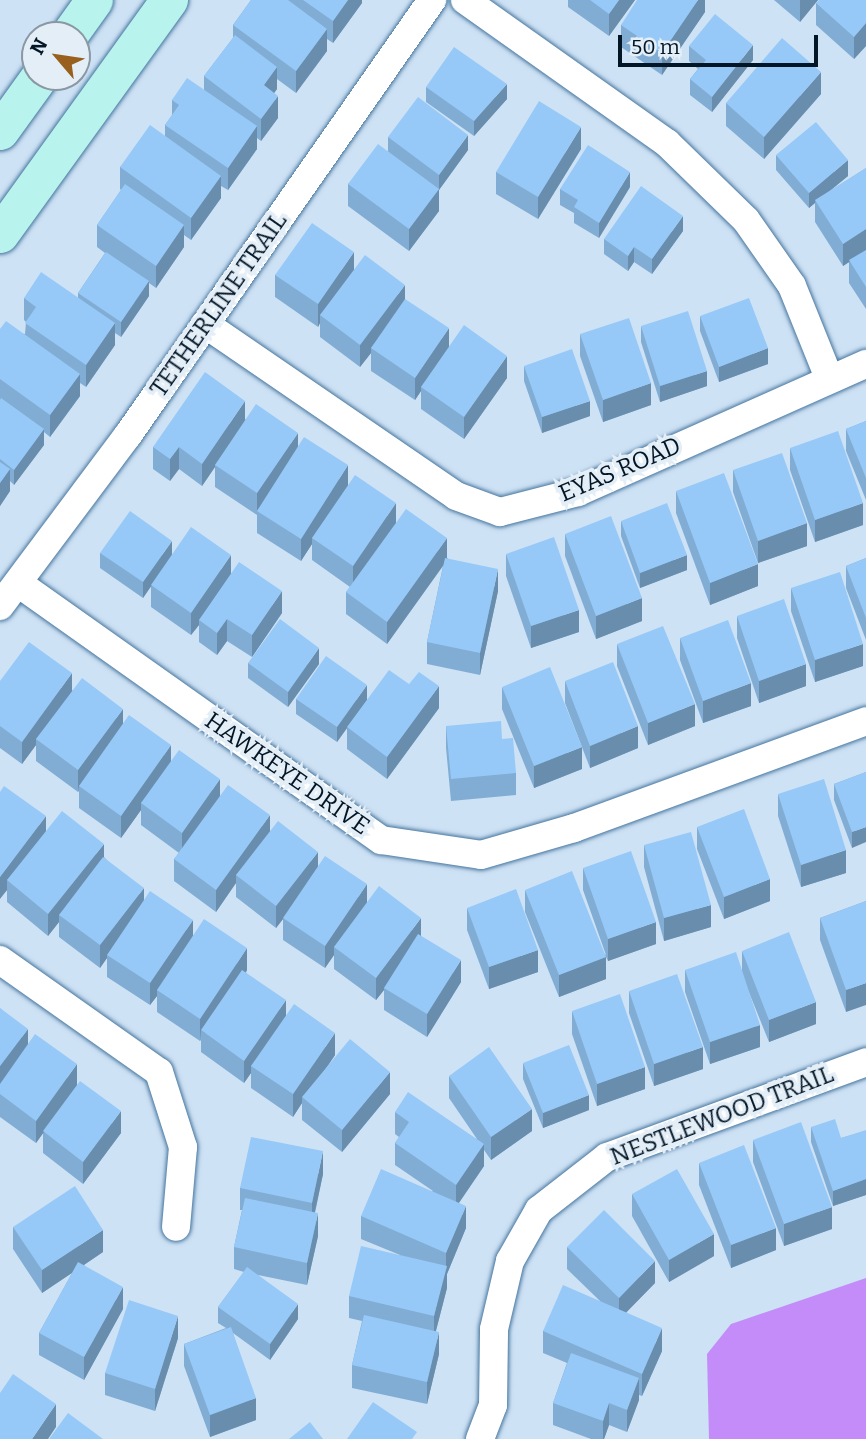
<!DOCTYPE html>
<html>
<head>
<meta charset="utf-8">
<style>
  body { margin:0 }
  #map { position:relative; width:866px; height:1439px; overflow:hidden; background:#cee2f5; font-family:Bitter,serif }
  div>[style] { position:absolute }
  .water>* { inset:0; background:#c38cf8 }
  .roads { filter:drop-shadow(0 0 2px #45759e) drop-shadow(0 0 2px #45759e) }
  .minor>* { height:28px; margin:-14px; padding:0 14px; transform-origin:14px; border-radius:14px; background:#fff }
  .major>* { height:37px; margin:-18.5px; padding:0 18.5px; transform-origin:18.5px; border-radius:18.5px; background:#b8f4ed }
  .wall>* { inset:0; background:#81add4 }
  .shaded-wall>* { inset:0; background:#698dad }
  .building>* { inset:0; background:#96c9f7 }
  span { translate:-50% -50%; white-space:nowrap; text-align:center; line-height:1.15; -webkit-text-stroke:7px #e4eef7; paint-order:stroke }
  .street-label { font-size:24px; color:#031626 }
  .north { position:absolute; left:21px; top:21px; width:70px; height:70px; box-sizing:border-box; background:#e4eef7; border:2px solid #8a98a3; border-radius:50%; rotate:299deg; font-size:19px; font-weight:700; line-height:28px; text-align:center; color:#031626 }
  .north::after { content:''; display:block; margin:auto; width:24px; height:32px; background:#98601c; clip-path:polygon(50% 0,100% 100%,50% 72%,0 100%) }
  .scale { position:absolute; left:618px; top:35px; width:200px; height:32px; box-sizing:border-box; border:4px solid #031626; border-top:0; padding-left:9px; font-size:21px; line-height:24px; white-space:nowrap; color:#031626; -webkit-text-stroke:5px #e4eef7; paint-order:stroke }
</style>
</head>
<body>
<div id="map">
  <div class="water">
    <i style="clip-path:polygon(866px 1278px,866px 1439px,709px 1439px,707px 1354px,731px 1324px)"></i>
  </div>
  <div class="roads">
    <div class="minor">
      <i style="left:465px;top:0;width:247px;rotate:35.3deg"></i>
      <i style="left:667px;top:143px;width:110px;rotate:44.3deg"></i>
      <i style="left:746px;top:220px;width:80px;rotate:55.1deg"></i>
      <i style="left:792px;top:286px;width:99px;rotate:68.1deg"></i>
      <i style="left:205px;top:324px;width:304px;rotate:34.4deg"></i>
      <i style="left:456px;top:496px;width:47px;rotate:20deg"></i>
      <i style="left:500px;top:512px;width:81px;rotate:-14.4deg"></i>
      <i style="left:578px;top:492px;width:315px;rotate:-24deg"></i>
      <i style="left:18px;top:583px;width:445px;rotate:35.3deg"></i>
      <i style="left:381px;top:840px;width:101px;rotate:8.5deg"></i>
      <i style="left:481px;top:855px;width:97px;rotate:-16.2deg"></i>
      <i style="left:574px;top:828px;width:311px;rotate:-20.1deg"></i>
      <i style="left:0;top:606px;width:214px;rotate:-53.2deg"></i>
      <i style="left:128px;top:435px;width:531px;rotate:-55.05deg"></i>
      <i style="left:0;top:960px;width:194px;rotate:35.2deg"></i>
      <i style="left:159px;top:1072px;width:79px;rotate:72.3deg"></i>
      <i style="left:183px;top:1147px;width:80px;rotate:95deg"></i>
      <i style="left:480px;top:1439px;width:36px;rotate:-69deg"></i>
      <i style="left:493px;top:1405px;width:76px;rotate:-89.2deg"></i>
      <i style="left:494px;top:1329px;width:70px;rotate:-76.8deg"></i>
      <i style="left:510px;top:1261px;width:59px;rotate:-60.4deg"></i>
      <i style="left:539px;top:1210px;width:86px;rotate:-37.9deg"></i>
      <i style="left:607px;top:1157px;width:276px;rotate:-20.1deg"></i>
    </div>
    <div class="major">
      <i style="left:69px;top:35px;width:43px;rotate:-54.5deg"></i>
      <i style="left:0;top:131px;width:67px;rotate:-54.2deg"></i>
      <i style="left:0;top:234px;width:289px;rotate:-54.2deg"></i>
    </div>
  </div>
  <div class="wall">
    <i style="clip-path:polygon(251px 0,362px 0,362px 3px,333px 43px,327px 39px,327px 51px,296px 93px,277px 79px,277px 89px,274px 93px,278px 118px,261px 141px,257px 138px,257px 149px,228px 190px,221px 186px,221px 198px,191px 240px,184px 235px,184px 247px,156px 288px,149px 283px,149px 296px,121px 337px,115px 333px,115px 345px,86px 387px,80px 383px,80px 396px,50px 437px,44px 432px,44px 445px,14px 485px,10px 481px,10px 491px,0 506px,0 329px,25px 334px,26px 322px,24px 320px,24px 298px,78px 298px,78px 293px,105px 253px,97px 247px,97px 225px,121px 190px,120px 189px,120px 167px,165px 136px,165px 125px,172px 115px,172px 100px,204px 90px,204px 76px,233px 38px,233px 25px)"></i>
    <i style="clip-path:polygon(568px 0,635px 0,609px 36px,568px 7px)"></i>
    <i style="clip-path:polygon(705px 0,705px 12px,662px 75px,621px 47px,621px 25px)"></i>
    <i style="clip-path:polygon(774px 0,818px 0,800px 22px)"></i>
    <i style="clip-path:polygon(866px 0,866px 46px,854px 59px,816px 25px,816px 3px)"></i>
    <i style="clip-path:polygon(689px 46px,753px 60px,712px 112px,690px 95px,690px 79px,698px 69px,689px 61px)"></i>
    <i style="clip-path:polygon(426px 87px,507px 99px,474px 136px,426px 102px)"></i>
    <i style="clip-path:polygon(821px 94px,764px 159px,726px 126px,726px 103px)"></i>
    <i style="clip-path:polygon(388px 137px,468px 150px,439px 190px,439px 211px,409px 251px,348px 206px,348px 184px,388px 151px)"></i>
    <i style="clip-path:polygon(581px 149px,538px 219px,496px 194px,496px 172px)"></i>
    <i style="clip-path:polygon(776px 155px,848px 176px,830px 191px,866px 168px,866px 309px,849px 283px,849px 262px,843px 266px,815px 222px,815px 203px,809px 208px,776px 170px)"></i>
    <i style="clip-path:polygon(630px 187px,599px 238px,574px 223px,574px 213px,560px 205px,560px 189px)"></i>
    <i style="clip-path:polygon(683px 231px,652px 274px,634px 262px,628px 271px,604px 254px,604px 239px)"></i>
    <i style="clip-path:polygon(354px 269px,405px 299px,449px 347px,507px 378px,464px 439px,421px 409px,421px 391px,415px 400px,371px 371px,371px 353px,360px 367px,320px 337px,320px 323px,318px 327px,275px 297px,275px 275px)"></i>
    <i style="clip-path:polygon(700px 316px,768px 364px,719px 382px,700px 331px)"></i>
    <i style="clip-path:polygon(641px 326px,707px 386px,660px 402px,641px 342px)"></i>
    <i style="clip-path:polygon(580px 334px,651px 405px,603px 422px,580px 356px)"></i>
    <i style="clip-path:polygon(524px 366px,590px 416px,542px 433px,524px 381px)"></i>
    <i style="clip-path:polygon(245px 419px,298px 448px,396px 523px,447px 558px,498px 591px,480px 675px,427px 664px,427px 642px,443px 566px,387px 644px,346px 614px,346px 592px,350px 587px,312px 560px,312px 544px,301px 561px,257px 533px,257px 514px,257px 515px,215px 487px,215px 467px,202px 486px,179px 469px,170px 481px,153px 469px,153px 447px)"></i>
    <i style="clip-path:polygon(866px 421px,866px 500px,846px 451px,846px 429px)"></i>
    <i style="clip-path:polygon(790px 448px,863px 525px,815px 542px,790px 470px)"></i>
    <i style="clip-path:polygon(733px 470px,807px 546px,758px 563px,733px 492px)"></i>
    <i style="clip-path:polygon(676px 491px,758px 586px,710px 605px,676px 513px)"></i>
    <i style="clip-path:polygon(621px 521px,687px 570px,640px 588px,621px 536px)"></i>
    <i style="clip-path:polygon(565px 534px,642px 621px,596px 639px,565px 556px)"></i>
    <i style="clip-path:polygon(100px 553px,172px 555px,231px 573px,282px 613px,252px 657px,227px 641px,217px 655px,199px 642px,199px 625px,191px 635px,151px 607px,151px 586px,143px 598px,100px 568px)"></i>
    <i style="clip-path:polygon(506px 554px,579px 632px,531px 648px,506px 576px)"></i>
    <i style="clip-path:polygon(866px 558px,866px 640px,846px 588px,846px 566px)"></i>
    <i style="clip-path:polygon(791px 588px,863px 666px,815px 682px,791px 611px)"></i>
    <i style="clip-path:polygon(737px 616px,806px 686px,759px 703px,737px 638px)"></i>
    <i style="clip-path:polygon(680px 638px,751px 706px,703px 723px,680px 660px)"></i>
    <i style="clip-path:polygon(617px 644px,695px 726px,648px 745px,617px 666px)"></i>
    <i style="clip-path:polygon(248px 663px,319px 664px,288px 707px,248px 678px)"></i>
    <i style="clip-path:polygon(0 681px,72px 690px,123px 723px,171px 761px,318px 866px,367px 903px,421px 936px,461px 982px,427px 1037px,384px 1010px,384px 990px,376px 1000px,334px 969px,334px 955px,325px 968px,283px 940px,283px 919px,276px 928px,236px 897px,236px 883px,216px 912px,174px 881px,174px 859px,179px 853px,141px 825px,141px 810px,121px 838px,79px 808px,79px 791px,78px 792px,36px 761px,36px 745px,22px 764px,0 748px)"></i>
    <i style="clip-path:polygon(565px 681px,638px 748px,590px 768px,565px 703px)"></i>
    <i style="clip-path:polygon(409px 684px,439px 708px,387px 779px,347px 749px,347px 728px,337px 742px,296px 714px,296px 699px,367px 700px)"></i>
    <i style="clip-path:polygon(502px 687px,582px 769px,534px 788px,502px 709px)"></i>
    <i style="clip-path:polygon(446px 726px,502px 739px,516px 773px,516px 795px,451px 801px,446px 748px)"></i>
    <i style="clip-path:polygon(866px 772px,852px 848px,834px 800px,834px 784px)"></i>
    <i style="clip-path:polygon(0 792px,46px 832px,104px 857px,144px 900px,193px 935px,247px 970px,246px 973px,286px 1016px,335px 1055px,326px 1069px,390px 1094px,342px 1152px,302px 1120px,302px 1103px,293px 1117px,251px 1088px,251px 1073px,244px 1083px,201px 1052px,201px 1040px,200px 1041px,157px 1012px,157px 996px,150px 1005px,107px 977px,107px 958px,100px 968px,59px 937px,59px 922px,48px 936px,7px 902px,7px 890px,0 898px)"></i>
    <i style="clip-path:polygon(778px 794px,846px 873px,801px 887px,778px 816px)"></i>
    <i style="clip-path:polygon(697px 827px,770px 901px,724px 919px,697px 849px)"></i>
    <i style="clip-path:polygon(644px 845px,711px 927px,664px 941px,644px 867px)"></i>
    <i style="clip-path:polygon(583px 868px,656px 944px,608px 961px,606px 957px,606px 979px,559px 997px,525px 912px,525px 890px,606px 955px,583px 890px)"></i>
    <i style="clip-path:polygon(866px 901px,846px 1012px,820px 940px,820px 918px)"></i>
    <i style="clip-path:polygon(467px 908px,538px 972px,489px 989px,467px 930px)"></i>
    <i style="clip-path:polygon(742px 951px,816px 1024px,769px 1042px,748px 990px,760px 1047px,710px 1064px,685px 992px,685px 970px,742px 970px)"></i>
    <i style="clip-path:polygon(629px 991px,703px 1069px,654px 1086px,629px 1013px)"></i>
    <i style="clip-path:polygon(0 1008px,28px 1045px,77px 1086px,121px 1133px,83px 1184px,43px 1153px,43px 1133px,36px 1143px,0 1117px)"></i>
    <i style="clip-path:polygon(572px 1011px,645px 1089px,597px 1106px,572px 1034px)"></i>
    <i style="clip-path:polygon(523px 1063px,589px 1110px,543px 1128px,523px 1079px)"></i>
    <i style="clip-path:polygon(449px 1076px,532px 1131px,491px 1160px,484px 1150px,484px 1166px,459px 1203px,466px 1228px,447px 1274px,447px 1288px,436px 1331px,439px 1354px,427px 1404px,352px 1388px,352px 1365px,362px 1321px,349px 1318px,349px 1296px,400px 1255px,361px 1239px,361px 1216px,433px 1191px,395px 1165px,395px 1143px,399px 1137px,395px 1134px,395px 1112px,477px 1139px,449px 1098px)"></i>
    <i style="clip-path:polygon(811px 1127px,841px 1138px,866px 1131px,866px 1195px,833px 1206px,811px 1142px)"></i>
    <i style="clip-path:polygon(753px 1140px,832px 1229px,784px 1246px,753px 1162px)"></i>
    <i style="clip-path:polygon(699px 1163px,776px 1250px,731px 1268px,699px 1185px)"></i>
    <i style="clip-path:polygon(323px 1174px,315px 1213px,318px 1236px,307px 1285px,258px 1275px,298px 1319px,270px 1360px,233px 1333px,256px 1420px,210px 1437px,184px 1366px,184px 1344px,226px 1328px,218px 1323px,218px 1307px,244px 1272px,234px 1269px,234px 1247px,242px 1210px,240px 1210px,240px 1188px)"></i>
    <i style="clip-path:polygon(632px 1194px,714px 1256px,669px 1282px,632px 1216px)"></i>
    <i style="clip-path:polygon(13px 1227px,103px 1252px,84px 1265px,123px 1309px,84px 1380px,39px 1355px,39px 1333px,72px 1273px,42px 1293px,13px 1249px)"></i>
    <i style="clip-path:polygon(567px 1247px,655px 1283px,626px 1312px,662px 1351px,642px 1396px,639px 1395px,639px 1400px,627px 1432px,609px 1425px,604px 1439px,591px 1439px,553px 1425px,553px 1403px,567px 1363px,543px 1353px,543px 1331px,600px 1301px,567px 1269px)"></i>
    <i style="clip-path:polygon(178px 1338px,155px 1411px,105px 1395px,105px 1373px)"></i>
  </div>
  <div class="shaded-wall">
    <i style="clip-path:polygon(348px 0,362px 0,362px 3px,333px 43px,333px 21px)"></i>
    <i style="clip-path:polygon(619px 0,635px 0,609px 36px,609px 14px)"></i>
    <i style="clip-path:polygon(698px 0,705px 0,705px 12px,662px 75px,662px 53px)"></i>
    <i style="clip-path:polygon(800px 0,818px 0,800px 22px)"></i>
    <i style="clip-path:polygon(866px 23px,866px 46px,854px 59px,854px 37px)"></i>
    <i style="clip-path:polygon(327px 29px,327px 51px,296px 93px,296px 71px)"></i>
    <i style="clip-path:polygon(753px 45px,753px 60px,712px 112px,712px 97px)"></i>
    <i style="clip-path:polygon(277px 67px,277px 89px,264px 107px,264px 85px)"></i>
    <i style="clip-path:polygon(821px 72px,821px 94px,764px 159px,764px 137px)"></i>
    <i style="clip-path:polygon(507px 84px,507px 99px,474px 136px,474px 121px)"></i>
    <i style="clip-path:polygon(278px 96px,278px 118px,261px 141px,261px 119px)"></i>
    <i style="clip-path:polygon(257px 126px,257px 149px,228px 190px,228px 168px)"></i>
    <i style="clip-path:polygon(581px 127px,581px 149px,538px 219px,538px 197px)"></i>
    <i style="clip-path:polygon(468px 135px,468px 150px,439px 190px,439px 211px,409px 251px,409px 229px,439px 189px,439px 175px)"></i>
    <i style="clip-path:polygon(848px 160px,848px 176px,816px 202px,815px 200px,815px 203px,809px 208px,809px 193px)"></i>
    <i style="clip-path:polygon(630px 172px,630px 187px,599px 238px,599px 223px)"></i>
    <i style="clip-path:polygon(221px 176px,221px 198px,191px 240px,191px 218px)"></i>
    <i style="clip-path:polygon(683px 216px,683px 231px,652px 274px,652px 259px)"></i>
    <i style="clip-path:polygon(184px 225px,184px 247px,156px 288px,156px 266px)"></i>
    <i style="clip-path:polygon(866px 229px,866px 251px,843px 266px,843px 244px)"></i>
    <i style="clip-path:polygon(634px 247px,634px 262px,628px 271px,628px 256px)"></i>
    <i style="clip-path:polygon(354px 252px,354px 274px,320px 315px,320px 323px,318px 327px,318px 304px)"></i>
    <i style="clip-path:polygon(149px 281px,149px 296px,121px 337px,121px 322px)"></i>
    <i style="clip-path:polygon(405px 285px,405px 307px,371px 348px,371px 353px,360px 367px,360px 345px)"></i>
    <i style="clip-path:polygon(115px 323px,115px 345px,86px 387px,86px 365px)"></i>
    <i style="clip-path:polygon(449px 328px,449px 350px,421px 387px,421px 391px,415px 400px,415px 378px)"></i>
    <i style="clip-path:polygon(768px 348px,768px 364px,719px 382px,719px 367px)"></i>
    <i style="clip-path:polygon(507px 356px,507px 378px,464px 439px,464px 417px)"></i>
    <i style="clip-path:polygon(707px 371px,707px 386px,660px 402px,660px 386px)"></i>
    <i style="clip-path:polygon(80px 374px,80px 396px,50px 437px,50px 415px)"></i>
    <i style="clip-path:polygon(651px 383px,651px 405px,603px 422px,603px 400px)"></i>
    <i style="clip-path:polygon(245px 401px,245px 423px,215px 465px,215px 467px,202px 486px,202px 464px)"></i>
    <i style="clip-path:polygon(590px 401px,590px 416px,542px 433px,542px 417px)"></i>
    <i style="clip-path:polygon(44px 429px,44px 445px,14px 485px,14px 470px)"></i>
    <i style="clip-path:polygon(298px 433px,298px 455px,257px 511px,257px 515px,257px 493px)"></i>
    <i style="clip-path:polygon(179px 447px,179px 469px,170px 481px,170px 459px)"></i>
    <i style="clip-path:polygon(348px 465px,348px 487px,312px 538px,312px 544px,301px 561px,301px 539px)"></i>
    <i style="clip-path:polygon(10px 469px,10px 491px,0 506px,0 483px)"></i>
    <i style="clip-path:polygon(396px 503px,396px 525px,353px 589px,353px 566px)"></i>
    <i style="clip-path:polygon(863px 503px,863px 525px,815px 542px,815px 520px)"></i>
    <i style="clip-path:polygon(807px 523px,807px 546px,758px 563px,758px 541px)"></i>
    <i style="clip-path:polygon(447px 538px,447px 560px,387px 644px,387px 622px)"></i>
    <i style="clip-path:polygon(172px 541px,172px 556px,143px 598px,143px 582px)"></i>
    <i style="clip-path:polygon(231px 555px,231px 578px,199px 620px,199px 625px,191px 635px,191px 613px)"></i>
    <i style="clip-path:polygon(687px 555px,687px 570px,640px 588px,640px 573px)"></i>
    <i style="clip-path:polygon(758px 564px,758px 586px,710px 605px,710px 583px)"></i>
    <i style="clip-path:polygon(498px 569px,498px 591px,480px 675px,480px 653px)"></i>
    <i style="clip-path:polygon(282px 591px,282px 613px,252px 657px,252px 635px)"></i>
    <i style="clip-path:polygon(642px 598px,642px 621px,596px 639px,596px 616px)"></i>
    <i style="clip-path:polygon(579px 610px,579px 632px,531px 648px,531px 626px)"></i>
    <i style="clip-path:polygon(227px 619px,227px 641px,217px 655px,217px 633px)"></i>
    <i style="clip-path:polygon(863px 644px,863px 666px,815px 682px,815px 660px)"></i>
    <i style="clip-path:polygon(319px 648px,319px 664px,288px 707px,288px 692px)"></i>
    <i style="clip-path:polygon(806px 664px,806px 686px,759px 703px,759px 681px)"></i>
    <i style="clip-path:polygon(72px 673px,72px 695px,36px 739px,36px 745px,22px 764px,22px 742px)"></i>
    <i style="clip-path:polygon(751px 683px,751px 706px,703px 723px,703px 701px)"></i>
    <i style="clip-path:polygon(367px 685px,367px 700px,337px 742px,337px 727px)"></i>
    <i style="clip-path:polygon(439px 686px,439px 708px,387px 779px,387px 757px)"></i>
    <i style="clip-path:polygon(695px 704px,695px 726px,648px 745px,648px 723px)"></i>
    <i style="clip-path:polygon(123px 709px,123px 731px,79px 786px,78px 792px,78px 770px)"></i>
    <i style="clip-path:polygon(638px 726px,638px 748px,590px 768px,590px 746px)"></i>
    <i style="clip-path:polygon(171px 745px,171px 767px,141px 803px,141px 810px,121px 838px,121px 816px)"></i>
    <i style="clip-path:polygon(582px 747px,582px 769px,534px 788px,534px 766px)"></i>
    <i style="clip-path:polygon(220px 779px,220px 802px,182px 855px,182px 833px)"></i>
    <i style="clip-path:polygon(270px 815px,270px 838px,236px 875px,236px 883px,216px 912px,216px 890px)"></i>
    <i style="clip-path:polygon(46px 816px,46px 838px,7px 880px,7px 890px,0 899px,0 877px)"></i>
    <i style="clip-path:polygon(866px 827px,866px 842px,852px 848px,852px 832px)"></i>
    <i style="clip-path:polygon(104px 844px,104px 866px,59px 915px,59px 922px,48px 936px,48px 914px)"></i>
    <i style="clip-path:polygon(846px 850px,846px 873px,801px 887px,801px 865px)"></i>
    <i style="clip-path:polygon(318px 852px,318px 874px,276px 928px,276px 906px)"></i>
    <i style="clip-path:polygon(770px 879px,770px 901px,724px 919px,724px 897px)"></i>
    <i style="clip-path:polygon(367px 884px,367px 906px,334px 947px,334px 955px,325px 968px,325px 946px)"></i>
    <i style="clip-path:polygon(144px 888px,144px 910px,107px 955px,107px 958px,100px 968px,100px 945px)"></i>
    <i style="clip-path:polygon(711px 905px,711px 927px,664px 941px,664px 918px)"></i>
    <i style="clip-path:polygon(421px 918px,421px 940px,384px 988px,384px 990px,376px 1000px,376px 978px)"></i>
    <i style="clip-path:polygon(193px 920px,193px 942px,157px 990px,157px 996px,150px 1005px,150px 983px)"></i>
    <i style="clip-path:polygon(656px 922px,656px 944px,608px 961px,608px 939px)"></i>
    <i style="clip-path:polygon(247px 948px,247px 970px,205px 1033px,201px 1030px,200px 1041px,200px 1019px)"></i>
    <i style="clip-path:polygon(538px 950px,538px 972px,489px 989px,489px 967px)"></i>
    <i style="clip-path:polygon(606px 957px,606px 979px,559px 997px,559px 975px)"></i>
    <i style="clip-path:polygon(461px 960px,461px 982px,427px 1037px,427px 1014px)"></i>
    <i style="clip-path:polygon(866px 983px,866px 1005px,846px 1012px,846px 990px)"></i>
    <i style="clip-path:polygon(286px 1000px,286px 1023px,251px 1066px,251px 1073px,244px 1083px,244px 1061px)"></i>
    <i style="clip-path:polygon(816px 1002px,816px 1024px,769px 1042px,769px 1020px)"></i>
    <i style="clip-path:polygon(760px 1025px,760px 1047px,710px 1064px,710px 1042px)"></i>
    <i style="clip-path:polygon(28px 1029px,28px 1051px,0 1088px,0 1066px)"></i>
    <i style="clip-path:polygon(335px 1033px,335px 1055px,305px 1099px,302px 1097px,302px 1103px,293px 1117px,293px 1094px)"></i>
    <i style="clip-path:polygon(703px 1047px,703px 1069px,654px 1086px,654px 1064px)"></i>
    <i style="clip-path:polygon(77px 1064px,77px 1086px,36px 1143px,36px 1121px)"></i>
    <i style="clip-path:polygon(645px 1067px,645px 1089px,597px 1106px,597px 1084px)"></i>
    <i style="clip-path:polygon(390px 1072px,390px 1094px,342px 1152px,342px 1130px)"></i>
    <i style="clip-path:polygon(589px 1095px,589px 1110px,543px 1128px,543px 1113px)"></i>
    <i style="clip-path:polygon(532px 1109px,532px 1131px,491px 1160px,491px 1137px)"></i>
    <i style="clip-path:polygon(121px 1111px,121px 1133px,83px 1184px,83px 1162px)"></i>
    <i style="clip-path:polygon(484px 1144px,484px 1166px,456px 1207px,456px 1185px)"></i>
    <i style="clip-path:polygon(323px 1151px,323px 1174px,312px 1225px,312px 1203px)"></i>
    <i style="clip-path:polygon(866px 1179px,866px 1195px,833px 1206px,833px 1191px)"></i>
    <i style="clip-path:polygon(466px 1206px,466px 1228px,447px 1274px,447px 1288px,434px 1338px,434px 1316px,446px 1266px,446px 1253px)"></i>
    <i style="clip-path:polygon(832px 1207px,832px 1229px,784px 1246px,784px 1224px)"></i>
    <i style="clip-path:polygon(318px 1213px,318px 1236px,307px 1285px,307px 1263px)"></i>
    <i style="clip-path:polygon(776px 1228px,776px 1250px,731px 1268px,731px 1245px)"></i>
    <i style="clip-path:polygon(103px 1230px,103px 1252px,42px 1293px,42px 1270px)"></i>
    <i style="clip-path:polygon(714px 1234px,714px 1256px,669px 1282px,669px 1260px)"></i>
    <i style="clip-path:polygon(655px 1261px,655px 1283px,619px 1320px,619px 1298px)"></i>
    <i style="clip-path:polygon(123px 1287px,123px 1309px,84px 1380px,84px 1357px)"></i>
    <i style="clip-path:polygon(298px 1304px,298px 1319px,270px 1360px,270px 1344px)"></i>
    <i style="clip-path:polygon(178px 1316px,178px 1338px,155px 1411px,155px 1389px)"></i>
    <i style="clip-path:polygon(662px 1328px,662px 1351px,642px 1396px,642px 1374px)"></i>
    <i style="clip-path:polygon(439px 1332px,439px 1354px,427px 1404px,427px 1382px)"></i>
    <i style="clip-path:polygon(639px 1378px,639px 1400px,627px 1432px,627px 1410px)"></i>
    <i style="clip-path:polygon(256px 1398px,256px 1420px,210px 1437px,210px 1415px)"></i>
    <i style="clip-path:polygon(609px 1403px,609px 1425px,604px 1439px,603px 1439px,603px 1421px)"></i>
    <i style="clip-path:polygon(56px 1404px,56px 1427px,48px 1439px,32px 1439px)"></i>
  </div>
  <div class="building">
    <i style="clip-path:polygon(251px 0,288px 0,327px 29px,296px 71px,233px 25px)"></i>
    <i style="clip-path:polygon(303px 0,348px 0,333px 21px)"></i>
    <i style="clip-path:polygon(590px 0,619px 0,609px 14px)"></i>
    <i style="clip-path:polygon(637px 0,698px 0,662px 53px,621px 25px)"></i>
    <i style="clip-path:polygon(819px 0,866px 0,866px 23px,854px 37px,816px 3px)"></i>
    <i style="clip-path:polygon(715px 14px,753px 45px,712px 97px,690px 79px,706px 60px,689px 46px)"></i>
    <i style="clip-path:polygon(235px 35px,277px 67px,264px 85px,278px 96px,261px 119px,204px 76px)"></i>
    <i style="clip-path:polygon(782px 38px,821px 72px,764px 137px,726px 103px)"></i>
    <i style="clip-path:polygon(454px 47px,507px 84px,474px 121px,426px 87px)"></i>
    <i style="clip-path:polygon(187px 78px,257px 126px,228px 168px,165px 125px,179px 105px,172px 100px)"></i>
    <i style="clip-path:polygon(418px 97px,468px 135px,439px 175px,388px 137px)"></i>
    <i style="clip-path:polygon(539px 101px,581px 127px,538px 197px,496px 172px)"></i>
    <i style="clip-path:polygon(816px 122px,848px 160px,809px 193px,776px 155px)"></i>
    <i style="clip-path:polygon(150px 125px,221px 176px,191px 218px,120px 167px)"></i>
    <i style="clip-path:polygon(378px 144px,439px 189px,409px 229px,348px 184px)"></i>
    <i style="clip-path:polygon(588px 145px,630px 172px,599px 223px,574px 207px,578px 200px,560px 189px)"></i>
    <i style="clip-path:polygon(866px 168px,866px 229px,843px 244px,815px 200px)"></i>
    <i style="clip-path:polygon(125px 184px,184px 225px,156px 266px,97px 225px)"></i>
    <i style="clip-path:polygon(641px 186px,683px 216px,652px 259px,634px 247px,628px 256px,604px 239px)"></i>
    <i style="clip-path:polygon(312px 223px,354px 252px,318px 304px,275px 275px)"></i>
    <i style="clip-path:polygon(866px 250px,866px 287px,849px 260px)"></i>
    <i style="clip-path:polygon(106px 252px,149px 281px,121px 322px,78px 293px)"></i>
    <i style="clip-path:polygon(365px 255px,405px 285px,360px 345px,320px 315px)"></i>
    <i style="clip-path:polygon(41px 272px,115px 323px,86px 365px,25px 323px,36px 307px,24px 298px)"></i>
    <i style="clip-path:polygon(749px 298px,768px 348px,719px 367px,700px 316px)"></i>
    <i style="clip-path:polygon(405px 299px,449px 328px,415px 378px,371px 348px)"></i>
    <i style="clip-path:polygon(688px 311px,707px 371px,660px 386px,641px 326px)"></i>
    <i style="clip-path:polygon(629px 318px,651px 383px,603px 400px,580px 334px)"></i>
    <i style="clip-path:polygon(6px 321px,80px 374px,50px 415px,0 379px,0 329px)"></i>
    <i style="clip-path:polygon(464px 325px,507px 356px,464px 417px,421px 387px)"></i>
    <i style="clip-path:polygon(572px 349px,590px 401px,542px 417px,524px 366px)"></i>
    <i style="clip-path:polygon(205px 372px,245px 401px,202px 464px,179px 447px,170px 459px,153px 447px)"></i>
    <i style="clip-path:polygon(1px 398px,44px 429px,14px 470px,0 459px,0 400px)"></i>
    <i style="clip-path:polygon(256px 404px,298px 433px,257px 493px,215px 465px)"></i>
    <i style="clip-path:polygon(866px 421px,866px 478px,846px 429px)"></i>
    <i style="clip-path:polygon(838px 431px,863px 503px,815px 520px,790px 448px)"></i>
    <i style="clip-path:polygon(304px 437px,348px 465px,301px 539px,257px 511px)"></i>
    <i style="clip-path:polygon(782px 453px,807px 523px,758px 541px,733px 470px)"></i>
    <i style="clip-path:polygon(0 462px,10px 469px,0 483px)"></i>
    <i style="clip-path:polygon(724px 473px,758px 564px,710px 583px,676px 491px)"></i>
    <i style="clip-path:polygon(355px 475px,396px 503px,353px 566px,312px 538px)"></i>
    <i style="clip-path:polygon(667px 503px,687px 555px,640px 573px,621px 521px)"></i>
    <i style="clip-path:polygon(406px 509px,447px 538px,387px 622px,346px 592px)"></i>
    <i style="clip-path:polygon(130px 511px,172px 541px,143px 582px,100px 553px)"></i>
    <i style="clip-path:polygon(611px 516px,642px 598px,596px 616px,565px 534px)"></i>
    <i style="clip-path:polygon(191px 527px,231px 555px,191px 613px,151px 585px)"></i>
    <i style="clip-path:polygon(554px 537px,579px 610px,531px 626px,506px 554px)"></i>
    <i style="clip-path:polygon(445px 558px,498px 569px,480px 653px,427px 642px)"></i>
    <i style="clip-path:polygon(866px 558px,866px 618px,846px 566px)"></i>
    <i style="clip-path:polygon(239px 562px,282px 591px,252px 635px,227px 619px,217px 633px,199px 620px)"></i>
    <i style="clip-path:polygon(840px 572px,863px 644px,815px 660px,791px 588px)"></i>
    <i style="clip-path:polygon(784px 599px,806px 664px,759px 681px,737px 616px)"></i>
    <i style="clip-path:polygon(280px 619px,319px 648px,288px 692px,248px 663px)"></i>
    <i style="clip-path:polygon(728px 620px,751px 683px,703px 701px,680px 638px)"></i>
    <i style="clip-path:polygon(663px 626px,695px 704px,648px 723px,617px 644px)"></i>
    <i style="clip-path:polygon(29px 642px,72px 673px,22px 742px,0 726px,0 681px)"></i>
    <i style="clip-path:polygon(326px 656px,367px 685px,337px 727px,296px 699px)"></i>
    <i style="clip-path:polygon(613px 662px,638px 726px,590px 746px,565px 681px)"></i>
    <i style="clip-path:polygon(550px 667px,582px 747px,534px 766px,502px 687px)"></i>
    <i style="clip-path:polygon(389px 670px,409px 684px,419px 672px,439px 686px,387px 757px,347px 727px)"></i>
    <i style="clip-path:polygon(82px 678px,123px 709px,78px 770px,36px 739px)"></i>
    <i style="clip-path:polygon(129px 715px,171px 745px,121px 816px,79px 786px)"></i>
    <i style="clip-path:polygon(501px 721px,502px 739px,513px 738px,516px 773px,451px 779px,446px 726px)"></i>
    <i style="clip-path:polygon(179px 750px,220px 779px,182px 833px,141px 803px)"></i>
    <i style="clip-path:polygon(866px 772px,866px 827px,852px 832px,834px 784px)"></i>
    <i style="clip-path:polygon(824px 779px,846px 850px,801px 865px,778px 794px)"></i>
    <i style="clip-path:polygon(228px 785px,270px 815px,216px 890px,174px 859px)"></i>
    <i style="clip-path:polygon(4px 786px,46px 816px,0 877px,0 792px)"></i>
    <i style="clip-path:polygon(744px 809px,770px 879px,724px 897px,697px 827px)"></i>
    <i style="clip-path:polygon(62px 811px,104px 844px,48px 914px,7px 880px)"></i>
    <i style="clip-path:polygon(278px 821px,318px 852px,276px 906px,236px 875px)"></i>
    <i style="clip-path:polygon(691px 832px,711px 905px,664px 918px,644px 845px)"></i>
    <i style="clip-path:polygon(631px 851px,656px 922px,608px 939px,583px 868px)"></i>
    <i style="clip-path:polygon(325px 856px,367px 884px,325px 946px,283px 918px)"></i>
    <i style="clip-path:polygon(103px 857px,144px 888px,100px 945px,59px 915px)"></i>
    <i style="clip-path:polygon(572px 871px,606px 957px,559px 975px,525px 890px)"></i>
    <i style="clip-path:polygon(379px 886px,421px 918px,376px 978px,334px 947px)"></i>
    <i style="clip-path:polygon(516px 889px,538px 950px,489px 967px,467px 908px)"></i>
    <i style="clip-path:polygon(150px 891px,193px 920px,150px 983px,107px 955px)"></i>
    <i style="clip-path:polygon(866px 901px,866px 983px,846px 990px,820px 918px)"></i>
    <i style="clip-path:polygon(204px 919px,247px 948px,200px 1019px,157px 990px)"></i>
    <i style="clip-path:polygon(789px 932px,816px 1002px,769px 1020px,742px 951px)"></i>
    <i style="clip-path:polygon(418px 934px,461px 960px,427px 1014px,384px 988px)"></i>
    <i style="clip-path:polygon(736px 952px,760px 1025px,710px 1042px,685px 970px)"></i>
    <i style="clip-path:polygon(242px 970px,286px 1000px,244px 1061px,201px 1030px)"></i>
    <i style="clip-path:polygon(677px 974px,703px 1047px,654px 1064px,629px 991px)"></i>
    <i style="clip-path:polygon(620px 994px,645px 1067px,597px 1084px,572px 1011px)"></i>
    <i style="clip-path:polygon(294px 1004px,335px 1033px,293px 1094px,251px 1066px)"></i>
    <i style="clip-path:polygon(0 1008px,28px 1029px,0 1066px)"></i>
    <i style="clip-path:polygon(35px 1034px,77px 1064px,36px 1121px,0 1094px,0 1084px)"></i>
    <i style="clip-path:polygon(350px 1039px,390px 1072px,342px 1130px,302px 1097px)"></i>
    <i style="clip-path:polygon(569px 1045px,589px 1095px,543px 1113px,523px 1063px)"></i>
    <i style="clip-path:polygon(489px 1047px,532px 1109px,491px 1137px,449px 1076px)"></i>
    <i style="clip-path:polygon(80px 1081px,121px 1111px,83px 1162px,43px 1131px)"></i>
    <i style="clip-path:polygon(408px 1092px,484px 1144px,456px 1185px,395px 1143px,409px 1122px,395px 1112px)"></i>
    <i style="clip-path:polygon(835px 1119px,841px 1138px,866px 1130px,866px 1179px,833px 1191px,811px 1127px)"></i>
    <i style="clip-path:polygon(801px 1122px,832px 1207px,784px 1224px,753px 1140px)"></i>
    <i style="clip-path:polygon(251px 1137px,323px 1151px,312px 1203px,240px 1188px)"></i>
    <i style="clip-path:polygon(744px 1145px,776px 1228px,731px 1245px,699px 1163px)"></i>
    <i style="clip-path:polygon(381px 1169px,466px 1206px,446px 1253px,361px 1216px)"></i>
    <i style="clip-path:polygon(677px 1169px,714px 1234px,669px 1260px,632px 1194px)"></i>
    <i style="clip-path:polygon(75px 1186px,103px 1230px,42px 1270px,13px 1227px)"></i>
    <i style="clip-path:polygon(245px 1198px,318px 1213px,307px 1263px,234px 1247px)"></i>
    <i style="clip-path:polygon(604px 1210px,655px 1261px,619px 1298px,567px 1247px)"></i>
    <i style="clip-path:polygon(361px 1246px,447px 1266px,434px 1316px,349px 1296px)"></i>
    <i style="clip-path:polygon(78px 1262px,123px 1287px,84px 1357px,39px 1333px)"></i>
    <i style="clip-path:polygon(247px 1267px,298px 1304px,270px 1344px,218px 1307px)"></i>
    <i style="clip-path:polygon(563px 1285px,662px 1328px,642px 1374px,543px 1331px)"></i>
    <i style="clip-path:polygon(129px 1300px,178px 1316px,155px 1389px,105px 1373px)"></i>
    <i style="clip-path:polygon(364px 1315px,439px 1332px,427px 1382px,352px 1365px)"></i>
    <i style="clip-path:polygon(231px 1327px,256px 1398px,210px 1415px,184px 1344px)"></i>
    <i style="clip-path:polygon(571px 1353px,639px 1378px,627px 1410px,609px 1403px,603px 1421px,553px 1403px)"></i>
    <i style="clip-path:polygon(13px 1374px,56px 1404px,32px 1439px,0 1439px,0 1393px)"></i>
    <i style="clip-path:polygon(373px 1402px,417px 1432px,412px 1439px,347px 1439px)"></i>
    <i style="clip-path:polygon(68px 1413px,103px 1439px,49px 1439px)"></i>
    <i style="clip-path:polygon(310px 1422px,323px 1439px,289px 1439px)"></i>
  </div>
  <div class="street-label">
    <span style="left:219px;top:305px;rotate:-55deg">TETHERLINE TRAIL</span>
    <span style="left:620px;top:470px;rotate:-23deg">EYAS ROAD</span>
    <span style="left:287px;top:774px;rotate:35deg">HAWKEYE DRIVE</span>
    <span style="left:722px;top:1116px;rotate:-21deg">NESTLEWOOD TRAIL</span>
  </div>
  <div class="north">N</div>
  <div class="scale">50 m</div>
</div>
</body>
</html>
